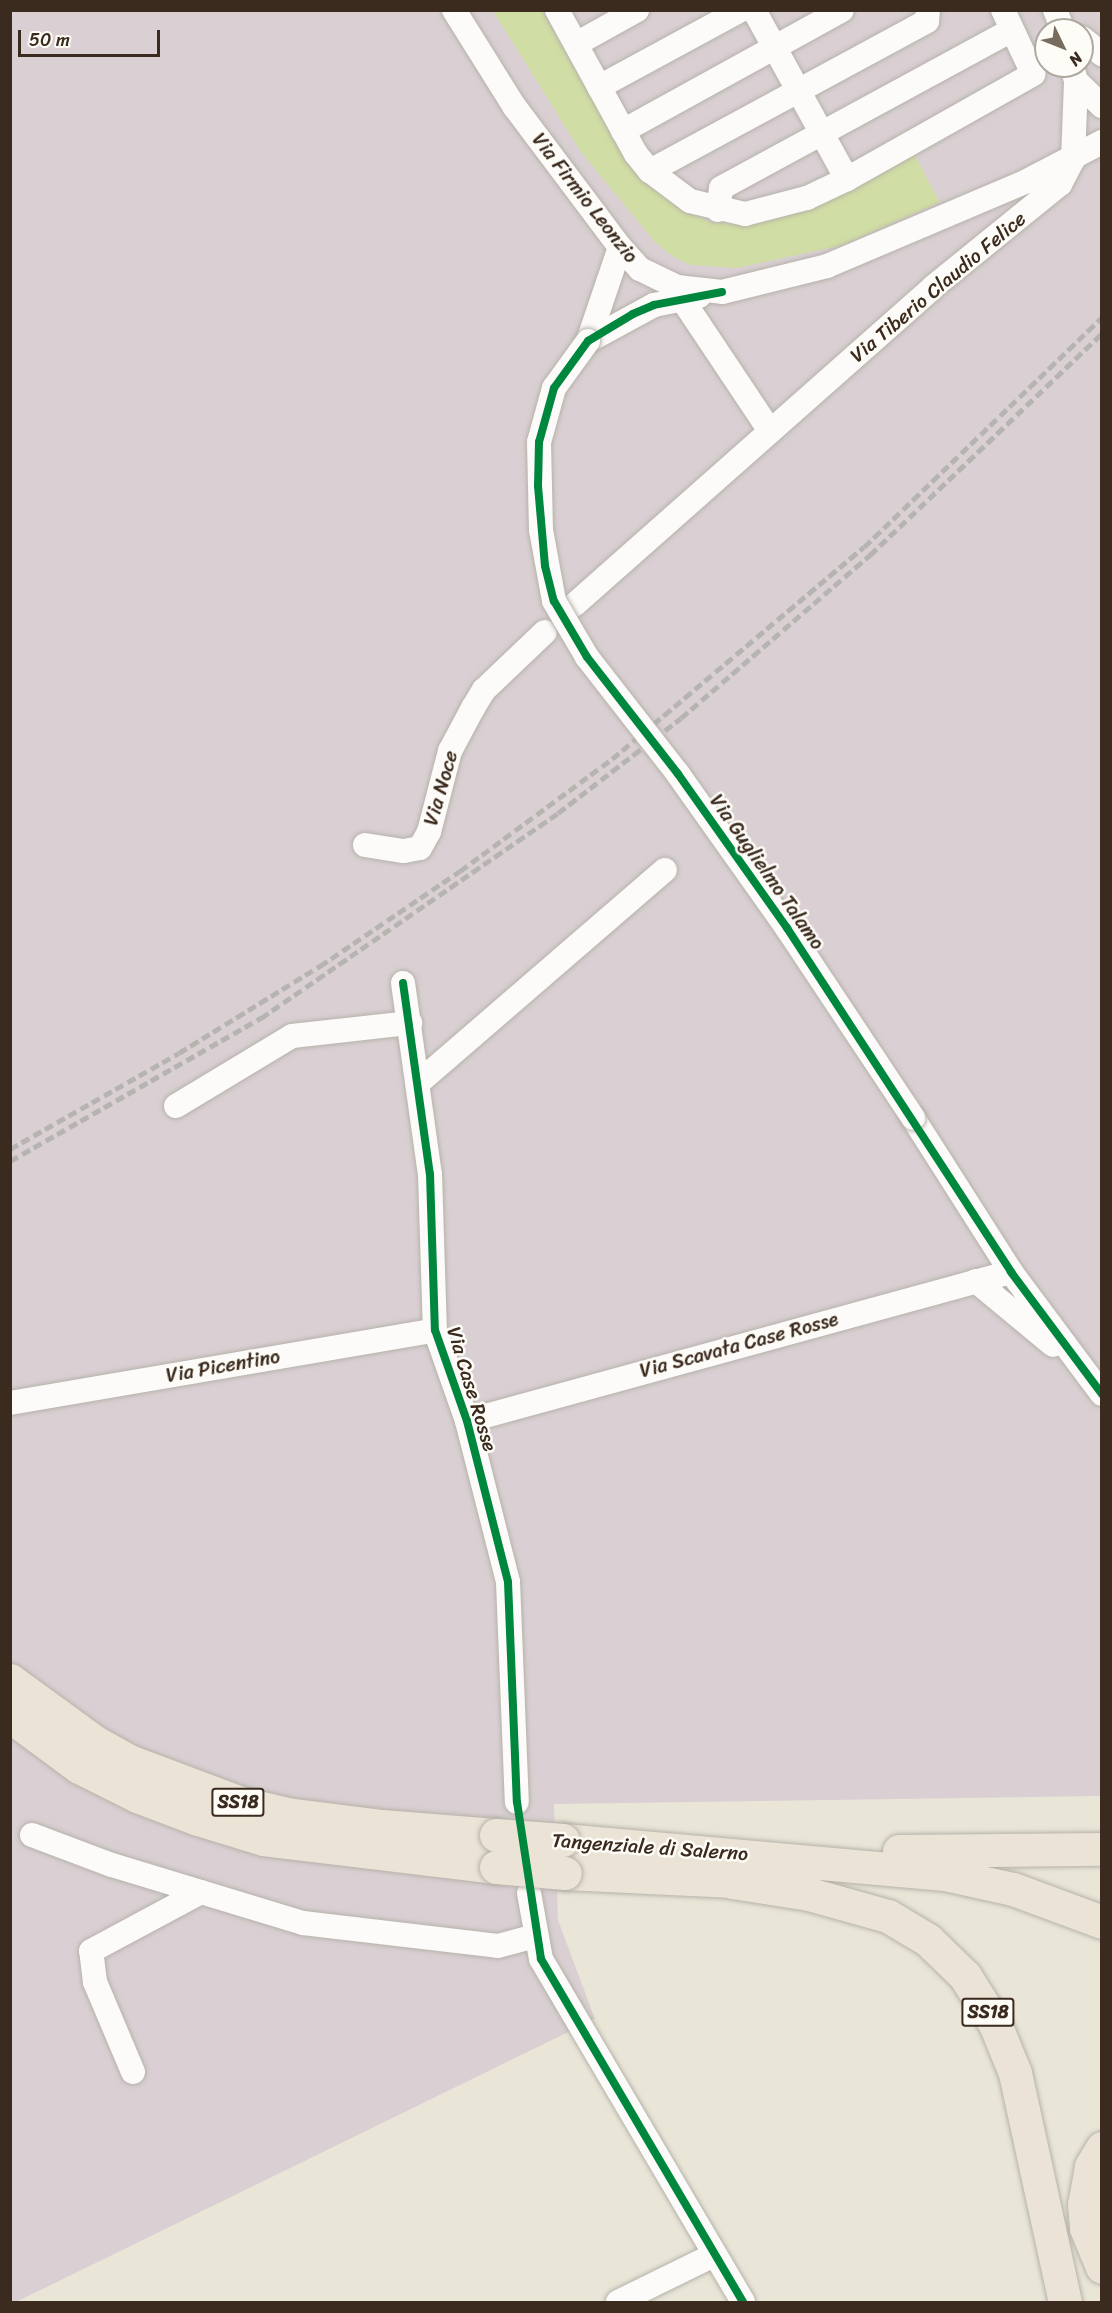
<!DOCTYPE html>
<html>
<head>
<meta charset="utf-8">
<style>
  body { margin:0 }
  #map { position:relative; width:1112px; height:2313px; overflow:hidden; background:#e9e6d8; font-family:Sriracha,sans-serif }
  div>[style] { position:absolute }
  .industrial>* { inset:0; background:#dad0d4 }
  .green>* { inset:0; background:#d0dda4 }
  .roads { filter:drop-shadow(0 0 2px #b6b2a9) drop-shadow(0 0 2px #b6b2a9) }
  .minor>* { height:24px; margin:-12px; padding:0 12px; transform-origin:12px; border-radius:12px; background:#fcfbf9 }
  .highway>* { height:33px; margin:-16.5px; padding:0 16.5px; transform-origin:16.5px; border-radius:16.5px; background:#eae3d6 }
  .rail>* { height:4.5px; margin-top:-2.25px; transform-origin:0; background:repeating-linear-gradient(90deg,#b6b4b0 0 9px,transparent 0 13.5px) }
  .bridges { filter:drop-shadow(0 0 2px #b6b2a9) drop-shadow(0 0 2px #b6b2a9) }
  .minor-bridge>* { height:24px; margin:-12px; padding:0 12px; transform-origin:12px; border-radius:12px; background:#fcfbf9 }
  .highway-bridge>* { height:33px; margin:-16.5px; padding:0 16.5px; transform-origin:16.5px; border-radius:16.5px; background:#eae3d6 }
  .cycleway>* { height:8px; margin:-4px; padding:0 4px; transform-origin:4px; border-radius:4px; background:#00873e }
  span { translate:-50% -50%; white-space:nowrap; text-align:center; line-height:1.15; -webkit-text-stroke:5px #fdfcf7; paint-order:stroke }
  .shield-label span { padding:2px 4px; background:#fdfcf7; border:2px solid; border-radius:4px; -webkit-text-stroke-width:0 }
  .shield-label { font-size:18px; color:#3b2a1e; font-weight:700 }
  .street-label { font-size:20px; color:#3b2a1e }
  .frame { position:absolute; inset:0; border:12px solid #3b2a1e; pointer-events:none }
  .north { position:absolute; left:1034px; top:18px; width:60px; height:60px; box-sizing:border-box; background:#fdfcf7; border:2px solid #afa8a0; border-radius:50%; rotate:133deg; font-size:16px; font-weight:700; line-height:24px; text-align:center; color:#3b2a1e }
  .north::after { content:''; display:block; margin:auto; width:21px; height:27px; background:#786c5f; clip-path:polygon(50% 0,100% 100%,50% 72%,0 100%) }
  .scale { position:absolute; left:18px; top:30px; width:142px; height:27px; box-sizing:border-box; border:3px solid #3b2a1e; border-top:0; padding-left:8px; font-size:18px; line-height:21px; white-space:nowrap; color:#3b2a1e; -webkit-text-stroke:4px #fdfcf7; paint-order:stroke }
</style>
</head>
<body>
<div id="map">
  <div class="industrial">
    <i style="clip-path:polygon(evenodd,11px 11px,1101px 11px,1101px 1796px,554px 1804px,558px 1920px,595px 2019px,16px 2302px,11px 2302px,11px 11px,1046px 30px,1082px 30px,1082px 66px,1046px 66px,1046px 30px)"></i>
  </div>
  <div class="green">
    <i style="clip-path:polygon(493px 11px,542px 11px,627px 158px,679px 207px,710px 222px,742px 224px,913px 153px,940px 202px,843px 245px,737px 268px,690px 265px,672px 256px,654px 241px,581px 152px)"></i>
  </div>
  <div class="roads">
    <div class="minor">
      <i style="left:454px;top:10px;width:113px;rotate:58deg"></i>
      <i style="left:514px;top:106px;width:176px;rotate:53.1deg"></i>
      <i style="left:620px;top:247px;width:30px;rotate:48deg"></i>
      <i style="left:640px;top:269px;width:41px;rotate:25.9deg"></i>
      <i style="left:677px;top:287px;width:45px;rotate:6.3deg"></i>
      <i style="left:722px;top:292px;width:108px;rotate:-13.9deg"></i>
      <i style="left:827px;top:266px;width:217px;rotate:-23deg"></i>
      <i style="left:1027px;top:181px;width:85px;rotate:-27.5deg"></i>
      <i style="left:557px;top:10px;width:164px;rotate:61.3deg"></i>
      <i style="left:636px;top:154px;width:22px;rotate:51deg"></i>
      <i style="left:650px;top:171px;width:50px;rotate:36.9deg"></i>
      <i style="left:690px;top:201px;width:57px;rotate:13.3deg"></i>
      <i style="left:745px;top:214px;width:64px;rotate:-14.5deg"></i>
      <i style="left:807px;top:198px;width:44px;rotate:-25.4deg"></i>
      <i style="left:847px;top:179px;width:214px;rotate:-29.4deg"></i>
      <i style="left:1033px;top:74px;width:71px;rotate:-115.1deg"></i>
      <i style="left:754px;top:10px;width:193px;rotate:61.2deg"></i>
      <i style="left:1055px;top:10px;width:22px;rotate:68deg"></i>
      <i style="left:1082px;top:38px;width:26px;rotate:39deg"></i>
      <i style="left:576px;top:44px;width:70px;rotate:-29.1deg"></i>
      <i style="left:1076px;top:81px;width:36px;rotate:44deg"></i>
      <i style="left:599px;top:87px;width:162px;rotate:-28.5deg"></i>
      <i style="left:623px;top:131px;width:250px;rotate:-28.9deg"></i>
      <i style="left:650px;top:171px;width:315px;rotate:-28.4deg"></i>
      <i style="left:927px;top:21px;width:11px;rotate:-85deg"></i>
      <i style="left:718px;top:210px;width:22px;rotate:-82deg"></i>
      <i style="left:721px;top:188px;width:331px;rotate:-28.5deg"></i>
      <i style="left:682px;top:299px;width:159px;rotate:56.3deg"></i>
      <i style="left:588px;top:341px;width:75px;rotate:-28.6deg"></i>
      <i style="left:654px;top:305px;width:46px;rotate:-11.3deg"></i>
      <i style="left:588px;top:341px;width:99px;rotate:-71.2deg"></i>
      <i style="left:574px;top:605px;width:480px;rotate:-41.5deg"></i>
      <i style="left:933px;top:287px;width:164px;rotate:-39deg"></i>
      <i style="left:1060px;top:184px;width:27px;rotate:-62deg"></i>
      <i style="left:1073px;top:160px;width:79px;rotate:-87.8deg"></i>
      <i style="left:1076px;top:81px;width:16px;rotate:-105deg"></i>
      <i style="left:365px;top:845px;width:39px;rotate:9deg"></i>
      <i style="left:404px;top:851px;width:16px;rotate:-11deg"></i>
      <i style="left:420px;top:848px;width:18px;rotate:-61deg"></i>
      <i style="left:429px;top:832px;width:84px;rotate:-75.5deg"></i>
      <i style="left:450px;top:751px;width:49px;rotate:-61.9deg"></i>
      <i style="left:473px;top:708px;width:21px;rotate:-59deg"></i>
      <i style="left:484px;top:690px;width:84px;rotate:-43.6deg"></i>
      <i style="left:403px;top:983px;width:193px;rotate:82deg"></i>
      <i style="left:430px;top:1174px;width:156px;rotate:88.2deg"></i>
      <i style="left:435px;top:1330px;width:96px;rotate:70.6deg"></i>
      <i style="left:467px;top:1421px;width:166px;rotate:75.7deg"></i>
      <i style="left:508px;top:1582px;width:220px;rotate:87.7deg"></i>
      <i style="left:418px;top:1083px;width:326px;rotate:-40.8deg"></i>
      <i style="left:176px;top:1106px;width:135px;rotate:-31.1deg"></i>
      <i style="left:292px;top:1036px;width:119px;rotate:-6.3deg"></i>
      <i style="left:913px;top:1118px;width:183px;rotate:57.5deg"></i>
      <i style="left:1011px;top:1272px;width:152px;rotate:53.3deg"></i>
      <i style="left:976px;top:1281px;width:100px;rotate:39.7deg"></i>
      <i style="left:10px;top:1403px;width:431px;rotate:-9.7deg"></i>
      <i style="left:467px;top:1421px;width:564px;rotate:-15.32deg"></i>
      <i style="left:32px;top:1835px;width:85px;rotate:20.6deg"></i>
      <i style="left:112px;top:1865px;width:200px;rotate:16.9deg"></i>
      <i style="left:303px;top:1923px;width:196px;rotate:6.7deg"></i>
      <i style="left:498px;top:1946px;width:38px;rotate:-15deg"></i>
      <i style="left:529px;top:1893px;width:67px;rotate:79.7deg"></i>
      <i style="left:541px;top:1959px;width:398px;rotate:59.5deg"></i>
      <i style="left:133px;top:2072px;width:98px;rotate:-112.9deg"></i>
      <i style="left:95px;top:1982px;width:31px;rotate:-97deg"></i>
      <i style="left:91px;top:1951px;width:125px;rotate:-28.2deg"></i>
      <i style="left:618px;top:2302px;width:105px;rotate:-26.1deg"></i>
    </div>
    <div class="highway">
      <i style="left:10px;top:1680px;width:105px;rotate:36.1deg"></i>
      <i style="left:95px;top:1742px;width:39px;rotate:29deg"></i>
      <i style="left:129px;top:1761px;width:120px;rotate:20.6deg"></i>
      <i style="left:241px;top:1803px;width:47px;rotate:13.4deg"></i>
      <i style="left:287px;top:1814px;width:96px;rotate:7.2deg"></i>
      <i style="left:382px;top:1826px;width:114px;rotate:4.5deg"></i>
      <i style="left:10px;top:1716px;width:86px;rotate:36.5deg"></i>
      <i style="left:79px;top:1767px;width:65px;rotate:26.6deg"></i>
      <i style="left:137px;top:1796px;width:65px;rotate:20.7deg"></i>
      <i style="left:198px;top:1819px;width:68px;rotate:17.1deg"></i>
      <i style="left:263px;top:1839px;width:235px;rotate:6.9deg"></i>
      <i style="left:563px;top:1840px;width:383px;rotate:5.1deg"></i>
      <i style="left:944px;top:1874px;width:71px;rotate:12.3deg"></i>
      <i style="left:1013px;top:1889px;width:95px;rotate:20.3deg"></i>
      <i style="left:899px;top:1851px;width:203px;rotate:-0.6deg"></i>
      <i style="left:565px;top:1873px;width:189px;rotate:2.7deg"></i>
      <i style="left:732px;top:1882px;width:78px;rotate:8.9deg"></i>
      <i style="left:809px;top:1894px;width:82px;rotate:15.6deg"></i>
      <i style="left:888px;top:1916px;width:47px;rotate:31deg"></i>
      <i style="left:928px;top:1940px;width:52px;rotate:44.2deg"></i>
      <i style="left:965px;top:1976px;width:57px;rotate:58deg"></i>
      <i style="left:995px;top:2024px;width:53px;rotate:67.8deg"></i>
      <i style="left:1015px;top:2073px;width:234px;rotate:77.7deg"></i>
      <i style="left:1102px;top:2148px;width:21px;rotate:121deg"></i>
      <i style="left:1091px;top:2166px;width:39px;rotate:100deg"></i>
      <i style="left:1084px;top:2204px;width:24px;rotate:85deg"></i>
      <i style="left:1086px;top:2228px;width:42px;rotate:67.7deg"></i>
    </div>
  </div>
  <div class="rail">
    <i style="left:10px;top:1149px;width:194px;rotate:-29.6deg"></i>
    <i style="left:179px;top:1053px;width:166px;rotate:-31.7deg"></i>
    <i style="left:320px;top:966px;width:169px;rotate:-34.2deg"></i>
    <i style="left:460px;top:871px;width:189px;rotate:-36.4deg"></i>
    <i style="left:612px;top:759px;width:329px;rotate:-40.1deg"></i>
    <i style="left:864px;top:547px;width:331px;rotate:-44deg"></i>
    <i style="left:10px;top:1161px;width:289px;rotate:-29.7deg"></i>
    <i style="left:261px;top:1018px;width:361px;rotate:-34.6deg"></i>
    <i style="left:558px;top:813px;width:155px;rotate:-37.7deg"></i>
    <i style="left:681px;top:718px;width:250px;rotate:-40.8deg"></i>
    <i style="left:870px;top:555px;width:321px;rotate:-43.7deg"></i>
  </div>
  <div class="bridges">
    <div class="minor-bridge">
      <i style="left:588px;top:341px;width:58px;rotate:125.9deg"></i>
      <i style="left:554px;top:388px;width:56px;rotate:105.5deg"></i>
      <i style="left:539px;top:442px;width:88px;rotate:88.7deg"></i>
      <i style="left:541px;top:530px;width:72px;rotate:79.6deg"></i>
      <i style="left:554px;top:601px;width:65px;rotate:59.5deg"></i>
      <i style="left:587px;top:657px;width:148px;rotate:52.1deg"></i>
      <i style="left:678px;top:774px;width:189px;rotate:54.7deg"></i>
      <i style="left:787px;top:928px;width:228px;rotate:56.4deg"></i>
    </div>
    <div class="highway-bridge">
      <i style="left:496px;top:1835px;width:67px;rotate:4.3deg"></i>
      <i style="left:496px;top:1867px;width:69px;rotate:5deg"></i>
    </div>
  </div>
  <div class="cycleway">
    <i style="left:722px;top:292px;width:69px;rotate:169.2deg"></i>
    <i style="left:654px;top:305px;width:23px;rotate:157deg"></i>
    <i style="left:633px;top:314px;width:52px;rotate:149deg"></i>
    <i style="left:588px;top:341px;width:58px;rotate:125.9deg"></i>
    <i style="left:554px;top:388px;width:56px;rotate:105.5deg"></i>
    <i style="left:539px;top:442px;width:44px;rotate:91.3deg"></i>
    <i style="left:538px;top:486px;width:80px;rotate:85deg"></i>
    <i style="left:545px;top:566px;width:36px;rotate:76deg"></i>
    <i style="left:554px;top:601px;width:65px;rotate:59.5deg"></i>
    <i style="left:587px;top:657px;width:148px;rotate:52.1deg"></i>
    <i style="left:678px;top:774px;width:189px;rotate:54.7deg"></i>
    <i style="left:787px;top:928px;width:411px;rotate:56.9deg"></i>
    <i style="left:1011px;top:1272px;width:152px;rotate:53.3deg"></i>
    <i style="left:403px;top:983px;width:193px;rotate:82deg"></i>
    <i style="left:430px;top:1174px;width:156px;rotate:88.2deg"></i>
    <i style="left:435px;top:1330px;width:96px;rotate:70.6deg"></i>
    <i style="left:467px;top:1421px;width:166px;rotate:75.7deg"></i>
    <i style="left:508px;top:1582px;width:220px;rotate:87.7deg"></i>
    <i style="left:517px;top:1802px;width:159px;rotate:81.3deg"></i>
    <i style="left:541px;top:1959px;width:398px;rotate:59.5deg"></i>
  </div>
  <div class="shield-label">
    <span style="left:238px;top:1802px">SS18</span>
    <span style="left:988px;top:2012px">SS18</span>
  </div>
  <div class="street-label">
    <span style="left:585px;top:198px;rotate:52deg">Via Firmio Leonzio</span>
    <span style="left:938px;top:287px;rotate:-40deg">Via Tiberio Claudio Felice</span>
    <span style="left:441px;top:788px;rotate:-74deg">Via Noce</span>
    <span style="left:767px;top:872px;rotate:55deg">Via Guglielmo Talamo</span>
    <span style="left:739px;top:1345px;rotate:-15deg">Via Scavata Case Rosse</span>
    <span style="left:223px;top:1366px;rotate:-10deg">Via Picentino</span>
    <span style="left:472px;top:1389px;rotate:73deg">Via Case Rosse</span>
    <span style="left:650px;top:1847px;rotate:4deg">Tangenziale di Salerno</span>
  </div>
  <div class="frame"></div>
  <div class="north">N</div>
  <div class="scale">50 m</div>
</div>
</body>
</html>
